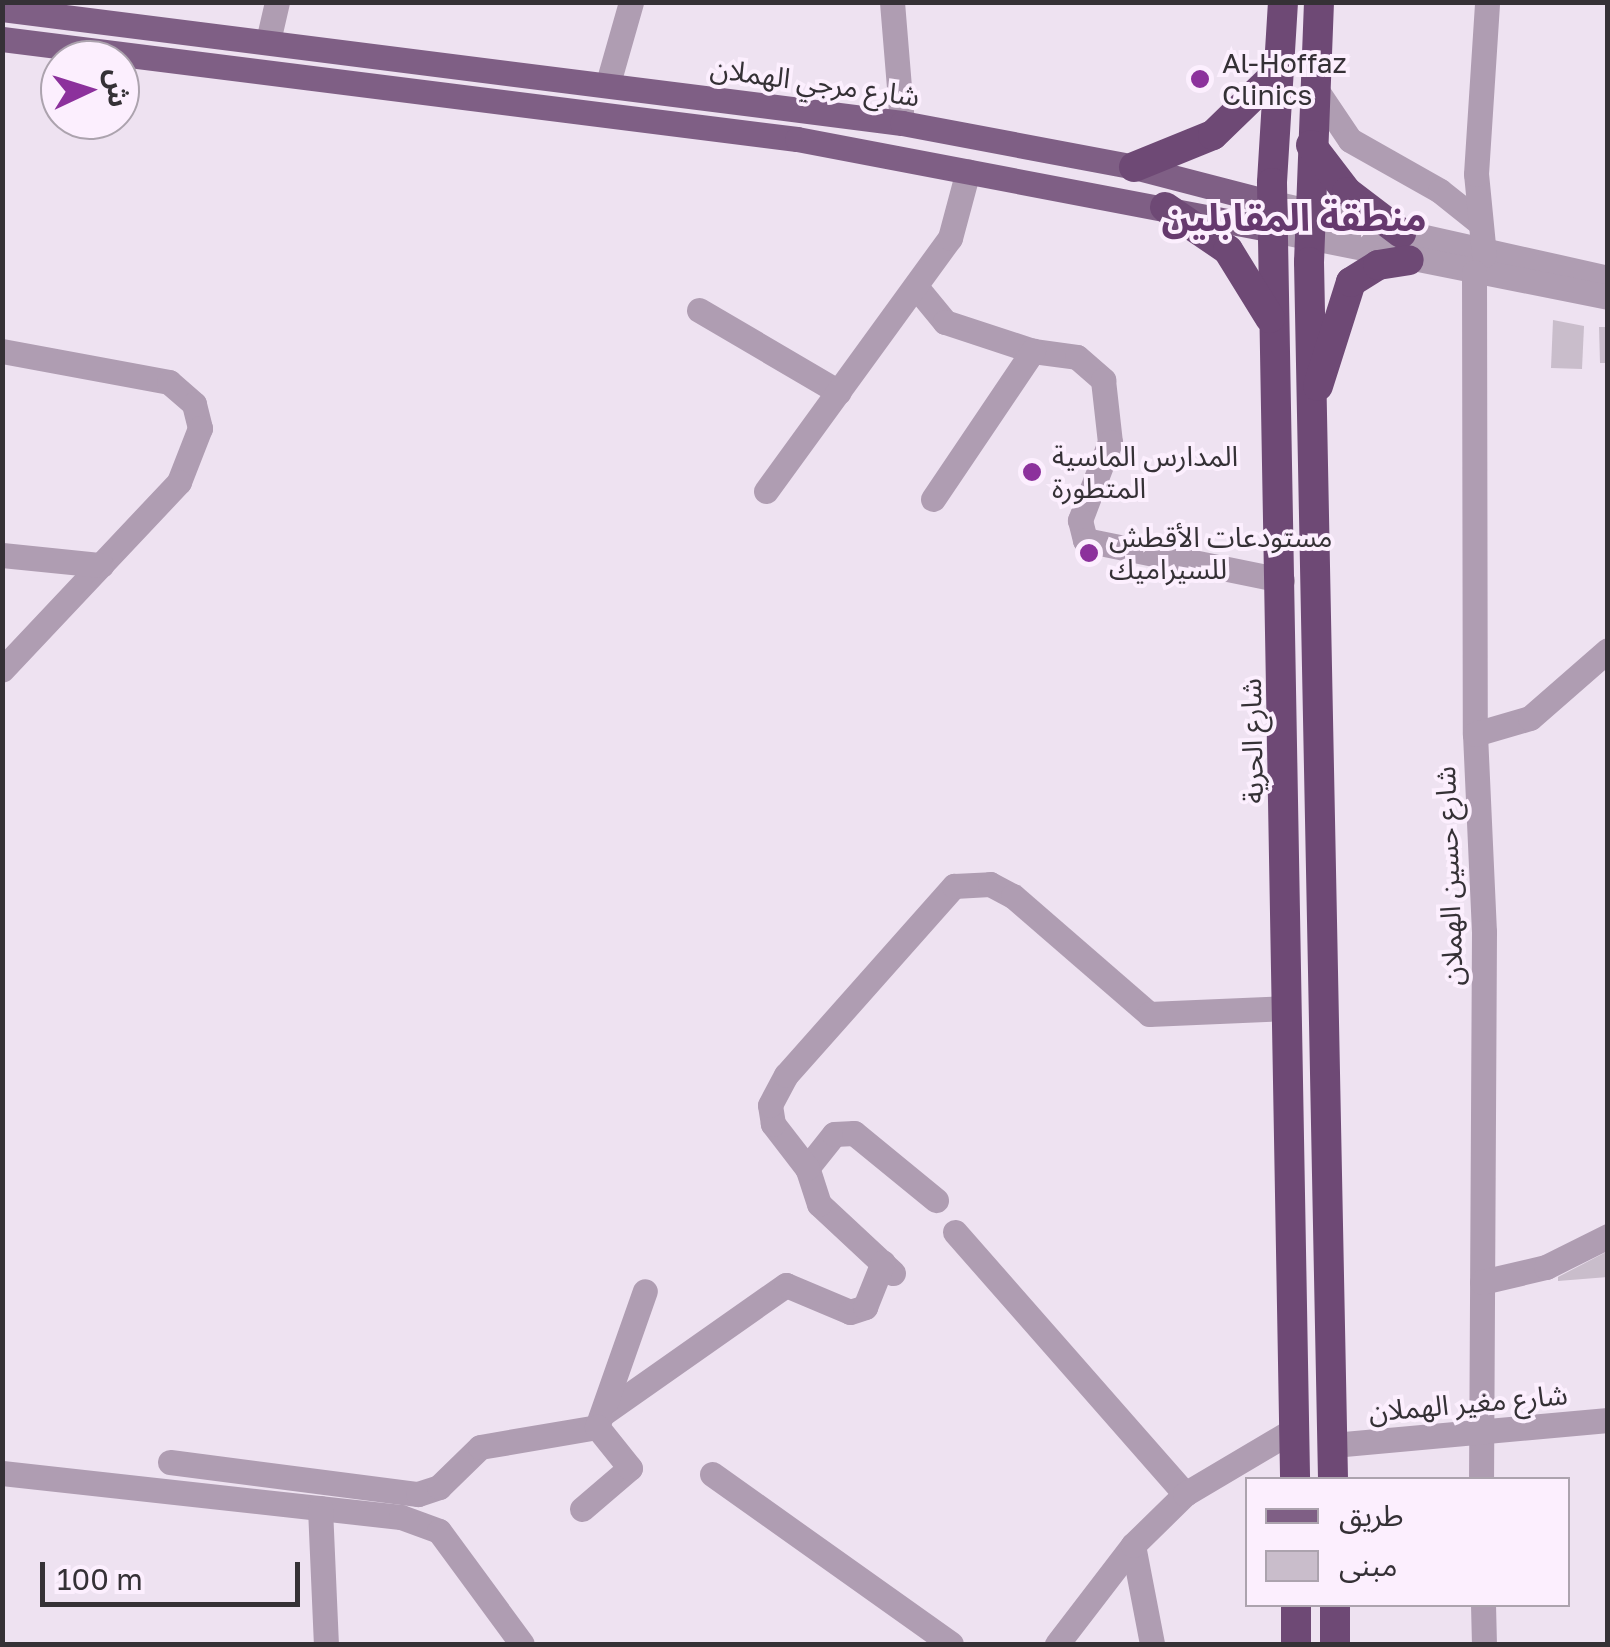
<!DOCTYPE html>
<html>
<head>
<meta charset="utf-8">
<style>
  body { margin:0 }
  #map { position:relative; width:1610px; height:1647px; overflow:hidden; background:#eee2f1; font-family:"Golos Text","Noto Sans Arabic",sans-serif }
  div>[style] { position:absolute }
  .building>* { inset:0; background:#c9bdcb }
  .minor>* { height:25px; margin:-12.5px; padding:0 12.5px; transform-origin:12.5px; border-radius:12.5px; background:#af9db2 }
  .major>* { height:25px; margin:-12.5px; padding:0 12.5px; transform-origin:12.5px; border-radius:12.5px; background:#7f5f85 }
  .highway>* { height:30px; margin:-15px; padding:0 15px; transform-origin:15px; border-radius:15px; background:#6e4975 }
  .dots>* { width:28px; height:28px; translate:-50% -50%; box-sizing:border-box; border:5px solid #fceffe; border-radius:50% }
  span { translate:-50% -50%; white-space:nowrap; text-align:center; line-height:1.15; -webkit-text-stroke:8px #fceffe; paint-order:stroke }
  .poi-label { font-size:28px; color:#353136 }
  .left { translate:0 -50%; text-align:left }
  .street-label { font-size:28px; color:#353136 }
  .district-label { font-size:38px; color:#66396e; font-weight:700 }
  .frame { position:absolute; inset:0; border:5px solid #353136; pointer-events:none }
  .legend { position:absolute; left:1245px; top:1477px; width:325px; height:130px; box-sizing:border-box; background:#fceffe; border:2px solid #aca3ae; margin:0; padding:12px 18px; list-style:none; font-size:30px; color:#353136 }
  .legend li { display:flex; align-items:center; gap:20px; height:50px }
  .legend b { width:50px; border:2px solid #aca3ae }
  .north { position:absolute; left:40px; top:40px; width:100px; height:100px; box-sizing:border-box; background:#fceffe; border:2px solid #aca3ae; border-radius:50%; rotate:86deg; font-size:28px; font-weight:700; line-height:40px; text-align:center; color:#353136 }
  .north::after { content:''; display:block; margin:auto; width:35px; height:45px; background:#8c319c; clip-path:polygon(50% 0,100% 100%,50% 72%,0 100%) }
  .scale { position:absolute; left:40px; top:1562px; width:260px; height:45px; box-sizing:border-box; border:5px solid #353136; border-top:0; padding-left:12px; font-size:30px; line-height:35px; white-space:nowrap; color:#353136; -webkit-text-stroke:8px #fceffe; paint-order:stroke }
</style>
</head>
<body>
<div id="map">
  <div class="building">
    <i style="clip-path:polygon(1553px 320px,1584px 326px,1582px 369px,1551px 368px)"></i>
    <i style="clip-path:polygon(1599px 327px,1608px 327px,1608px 363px,1600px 363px)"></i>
    <i style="clip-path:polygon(1608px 1251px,1608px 1277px,1558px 1281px,1558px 1277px)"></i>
  </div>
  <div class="minor">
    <i style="left:892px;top:2px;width:121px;rotate:85.3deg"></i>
    <i style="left:268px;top:41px;width:40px;rotate:-77deg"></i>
    <i style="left:608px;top:83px;width:84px;rotate:-74.1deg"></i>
    <i style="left:1313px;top:85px;width:66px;rotate:56.1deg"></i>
    <i style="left:1350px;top:140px;width:103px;rotate:29.5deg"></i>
    <i style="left:1440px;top:191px;width:50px;rotate:38.5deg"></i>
    <i style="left:1273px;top:203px;width:343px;rotate:12.6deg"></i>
    <i style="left:1273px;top:230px;width:342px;rotate:11.3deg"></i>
    <i style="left:1484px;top:255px;width:81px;rotate:-95.6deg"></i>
    <i style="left:1476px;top:174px;width:172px;rotate:-86.3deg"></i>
    <i style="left:1474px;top:272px;width:462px;rotate:89.9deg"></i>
    <i style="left:1475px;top:734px;width:198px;rotate:87.4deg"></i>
    <i style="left:1484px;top:932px;width:548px;rotate:90.31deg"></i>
    <i style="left:917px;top:288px;width:44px;rotate:50.5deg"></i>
    <i style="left:945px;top:322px;width:93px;rotate:18.2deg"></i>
    <i style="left:1033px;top:351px;width:44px;rotate:7.8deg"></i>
    <i style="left:1077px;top:357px;width:35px;rotate:41deg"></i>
    <i style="left:1103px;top:380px;width:62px;rotate:83.6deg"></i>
    <i style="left:1110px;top:442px;width:84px;rotate:111deg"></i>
    <i style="left:1080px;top:520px;width:21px;rotate:76deg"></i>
    <i style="left:1085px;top:540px;width:201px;rotate:11.5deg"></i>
    <i style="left:699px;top:310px;width:162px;rotate:30.4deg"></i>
    <i style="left:2px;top:351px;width:170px;rotate:10.5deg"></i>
    <i style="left:169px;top:382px;width:33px;rotate:41deg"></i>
    <i style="left:194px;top:404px;width:25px;rotate:76deg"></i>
    <i style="left:200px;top:428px;width:58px;rotate:111.3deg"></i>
    <i style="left:179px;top:482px;width:258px;rotate:133.3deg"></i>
    <i style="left:766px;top:491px;width:313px;rotate:-54deg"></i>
    <i style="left:950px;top:238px;width:69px;rotate:-75deg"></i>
    <i style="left:933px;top:499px;width:179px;rotate:-56deg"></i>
    <i style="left:2px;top:555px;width:100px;rotate:5.8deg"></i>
    <i style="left:1475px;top:734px;width:57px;rotate:-16.2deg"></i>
    <i style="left:1530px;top:718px;width:103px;rotate:-41.1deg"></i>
    <i style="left:807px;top:1168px;width:43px;rotate:-51.5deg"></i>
    <i style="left:834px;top:1134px;width:20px;rotate:-3deg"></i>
    <i style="left:854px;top:1133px;width:106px;rotate:39.3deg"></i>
    <i style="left:955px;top:1232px;width:349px;rotate:48.7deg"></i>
    <i style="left:893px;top:1273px;width:101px;rotate:-137deg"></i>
    <i style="left:819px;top:1204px;width:38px;rotate:-108deg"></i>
    <i style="left:807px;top:1168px;width:56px;rotate:-127.7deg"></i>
    <i style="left:773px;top:1124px;width:19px;rotate:-99deg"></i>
    <i style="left:770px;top:1105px;width:34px;rotate:-62deg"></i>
    <i style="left:786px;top:1075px;width:253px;rotate:-48.4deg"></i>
    <i style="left:954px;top:886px;width:36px;rotate:-3deg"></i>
    <i style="left:990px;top:884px;width:26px;rotate:28deg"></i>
    <i style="left:1013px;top:896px;width:180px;rotate:40.9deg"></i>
    <i style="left:1149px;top:1014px;width:139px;rotate:-2.5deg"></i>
    <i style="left:1482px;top:1282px;width:66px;rotate:-13.2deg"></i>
    <i style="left:1546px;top:1267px;width:69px;rotate:-26.6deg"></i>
    <i style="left:605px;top:1412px;width:221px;rotate:-35.1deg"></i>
    <i style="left:786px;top:1285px;width:69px;rotate:22.9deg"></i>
    <i style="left:850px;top:1312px;width:16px;rotate:-18deg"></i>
    <i style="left:865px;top:1307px;width:48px;rotate:-68.2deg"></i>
    <i style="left:1333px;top:1445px;width:276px;rotate:-5.2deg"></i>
    <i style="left:170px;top:1462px;width:250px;rotate:7.4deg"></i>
    <i style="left:418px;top:1494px;width:22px;rotate:-18deg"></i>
    <i style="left:439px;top:1487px;width:57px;rotate:-44.3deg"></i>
    <i style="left:480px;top:1447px;width:119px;rotate:-9.7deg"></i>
    <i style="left:597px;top:1427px;width:144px;rotate:-70.6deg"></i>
    <i style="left:2px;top:1473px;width:401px;rotate:6.3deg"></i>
    <i style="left:401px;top:1517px;width:40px;rotate:20.2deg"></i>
    <i style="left:439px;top:1531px;width:140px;rotate:53.7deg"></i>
    <i style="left:712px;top:1474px;width:293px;rotate:35.4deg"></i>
    <i style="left:320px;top:1508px;width:136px;rotate:87.5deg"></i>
    <i style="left:582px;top:1509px;width:63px;rotate:-40.5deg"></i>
    <i style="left:630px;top:1468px;width:53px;rotate:-128.8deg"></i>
    <i style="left:1133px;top:1545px;width:101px;rotate:79.1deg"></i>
    <i style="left:1483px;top:1604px;width:40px;rotate:88.6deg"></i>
    <i style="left:1057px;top:1644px;width:125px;rotate:-52.5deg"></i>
    <i style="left:1133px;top:1545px;width:73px;rotate:-44.4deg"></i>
    <i style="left:1185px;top:1494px;width:128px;rotate:-30.6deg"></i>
  </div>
  <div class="major">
    <i style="left:2px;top:9px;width:907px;rotate:7.22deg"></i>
    <i style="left:902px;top:123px;width:236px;rotate:10.7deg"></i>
    <i style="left:1134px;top:167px;width:144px;rotate:14.5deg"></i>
    <i style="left:2px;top:39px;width:801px;rotate:7.17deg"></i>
    <i style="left:797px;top:139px;width:485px;rotate:10.8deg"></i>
  </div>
  <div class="highway">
    <i style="left:1283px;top:2px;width:181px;rotate:93.5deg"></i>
    <i style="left:1272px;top:183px;width:1297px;rotate:88.98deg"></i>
    <i style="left:1319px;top:2px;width:260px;rotate:92.2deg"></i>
    <i style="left:1309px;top:262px;width:1218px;rotate:88.87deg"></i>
    <i style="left:1311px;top:145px;width:59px;rotate:52.5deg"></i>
    <i style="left:1347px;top:192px;width:68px;rotate:37.2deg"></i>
    <i style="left:1134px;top:167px;width:85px;rotate:-22.1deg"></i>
    <i style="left:1213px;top:135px;width:89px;rotate:-44.1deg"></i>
    <i style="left:1165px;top:207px;width:76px;rotate:34.3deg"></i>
    <i style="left:1228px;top:250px;width:80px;rotate:58.3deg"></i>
    <i style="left:1318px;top:386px;width:109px;rotate:-72.4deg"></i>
    <i style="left:1351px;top:282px;width:32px;rotate:-32deg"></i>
    <i style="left:1378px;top:265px;width:31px;rotate:-9deg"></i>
    <i style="left:1296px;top:1604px;width:40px;rotate:90deg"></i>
    <i style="left:1335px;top:1604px;width:40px;rotate:90deg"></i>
  </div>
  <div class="dots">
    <i style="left:1200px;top:79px;background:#8c319c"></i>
    <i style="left:1032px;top:472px;background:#8c319c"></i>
    <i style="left:1089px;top:553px;background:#8c319c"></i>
  </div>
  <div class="poi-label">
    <span class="left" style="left:1222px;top:79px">Al-Hoffaz<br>Clinics</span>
    <span class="left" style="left:1052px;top:472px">المدارس الماسية<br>المتطورة</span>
    <span class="left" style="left:1109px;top:553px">مستودعات الأقطش<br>للسيراميك</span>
  </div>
  <div class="street-label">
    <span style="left:815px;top:82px;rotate:8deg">شارع مرجي الهملان</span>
    <span style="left:1252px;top:741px;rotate:-91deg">شارع الحرية</span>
    <span style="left:1449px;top:876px;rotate:-92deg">شارع حسين الهملان</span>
    <span style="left:1468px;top:1403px;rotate:-5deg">شارع مغير الهملان</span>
  </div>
  <div class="district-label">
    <span style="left:1294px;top:217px">منطقة المقابلين</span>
  </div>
  <div class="frame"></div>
  <ul class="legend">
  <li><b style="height:12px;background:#7f5f85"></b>طريق</li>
  <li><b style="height:28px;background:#c9bdcb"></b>مبنى</li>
  </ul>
  <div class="north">ش</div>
  <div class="scale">100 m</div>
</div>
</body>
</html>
